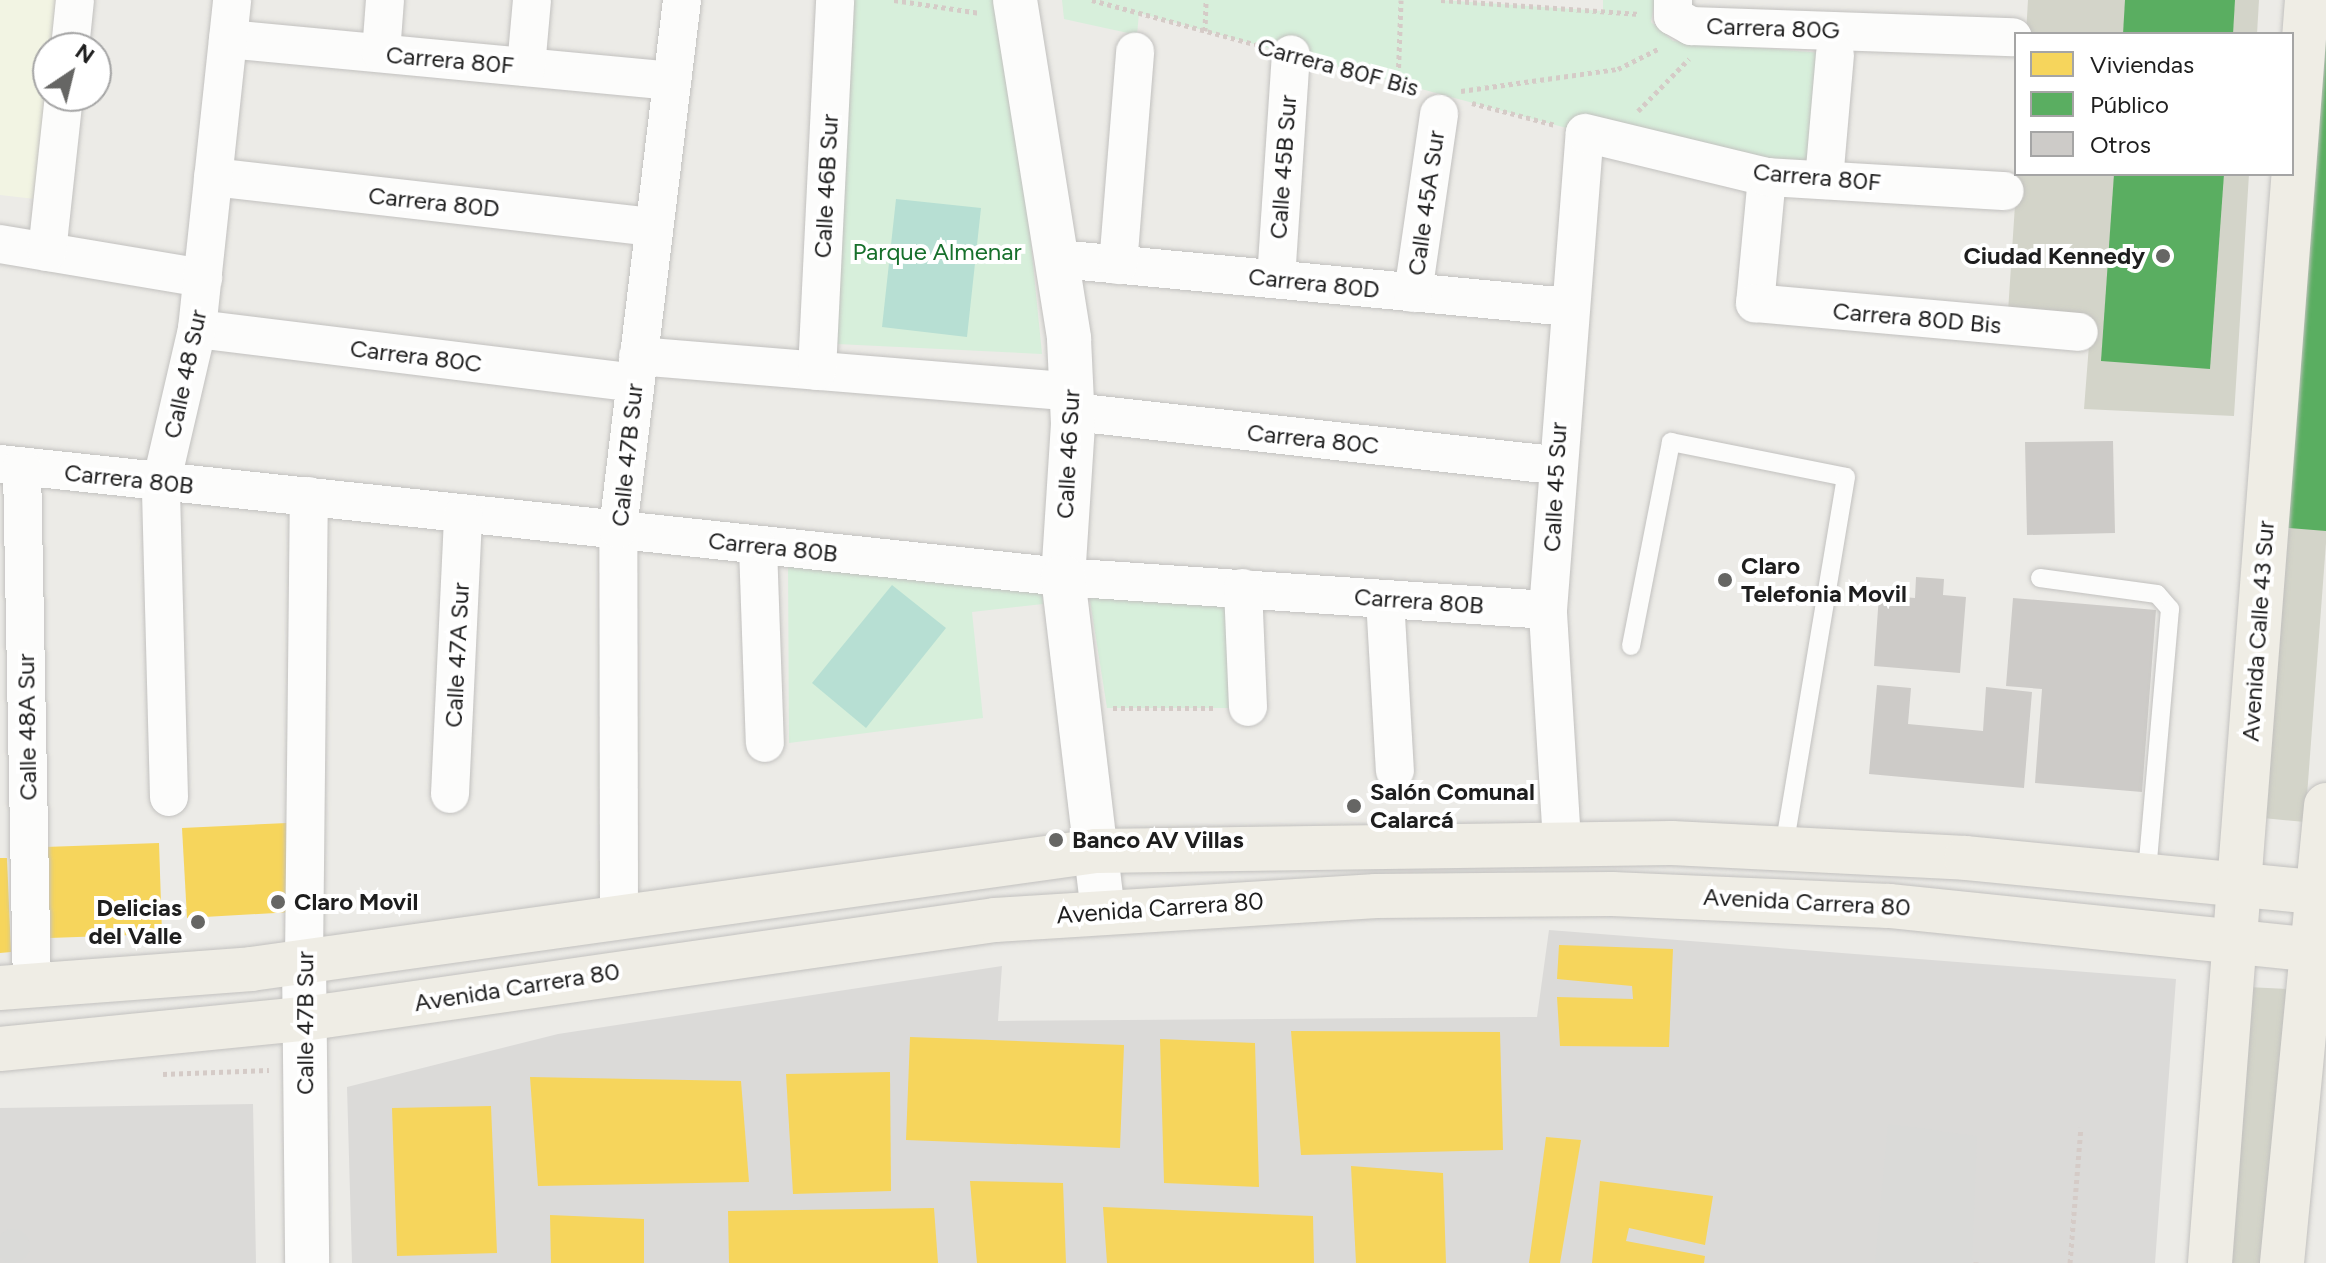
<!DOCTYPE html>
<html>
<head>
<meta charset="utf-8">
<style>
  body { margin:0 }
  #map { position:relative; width:2326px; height:1263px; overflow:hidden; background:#ecebe7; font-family:Figtree,sans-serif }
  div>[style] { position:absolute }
  .residential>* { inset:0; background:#dbdad8 }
  .education>* { inset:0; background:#f2f4e3 }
  .religious>* { inset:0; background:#dadad8 }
  .round { border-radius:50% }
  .construction>* { inset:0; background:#d3d4c9 }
  .park>* { inset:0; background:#d7efdb }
  .pitch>* { inset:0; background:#b7dfd3 }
  .homes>* { inset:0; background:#f6d55c }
  .public>* { inset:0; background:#5aae61 }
  .building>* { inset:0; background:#cdcbc8 }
  .path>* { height:5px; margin-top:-2.5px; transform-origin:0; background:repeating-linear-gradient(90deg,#d5cbc7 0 4px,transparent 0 8px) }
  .roads { filter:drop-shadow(0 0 2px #c2c1bf) drop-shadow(0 0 2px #c2c1bf) }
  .service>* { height:18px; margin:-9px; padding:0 9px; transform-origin:9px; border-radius:9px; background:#fcfcfb }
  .minor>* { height:38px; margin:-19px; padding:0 19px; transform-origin:19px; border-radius:19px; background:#fcfcfb }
  .tertiary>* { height:44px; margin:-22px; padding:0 22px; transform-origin:22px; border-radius:22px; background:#fcfcfb }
  .primary>* { height:44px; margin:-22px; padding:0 22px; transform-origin:22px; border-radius:22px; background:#efede5 }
  .dots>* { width:22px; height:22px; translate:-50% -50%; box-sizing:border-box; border:4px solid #fff; border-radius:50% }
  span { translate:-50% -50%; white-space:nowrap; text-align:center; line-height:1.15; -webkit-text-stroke:8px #fff; paint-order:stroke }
  .street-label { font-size:24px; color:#1e1e1e }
  .park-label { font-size:24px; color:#17702c }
  .poi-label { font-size:24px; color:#1e1e1e; font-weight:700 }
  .right { translate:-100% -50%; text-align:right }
  .left { translate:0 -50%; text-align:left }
  .legend { position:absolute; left:2014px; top:32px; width:280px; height:144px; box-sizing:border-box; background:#fff; border:2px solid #a5a5a5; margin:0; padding:10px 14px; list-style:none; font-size:24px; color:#1e1e1e }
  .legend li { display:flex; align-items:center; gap:16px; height:40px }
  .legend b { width:40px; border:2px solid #a5a5a5 }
  .north { position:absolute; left:32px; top:32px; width:80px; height:80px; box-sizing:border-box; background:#fff; border:2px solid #a5a5a5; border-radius:50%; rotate:35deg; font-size:22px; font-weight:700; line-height:32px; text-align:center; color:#1e1e1e }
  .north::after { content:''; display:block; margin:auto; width:28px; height:36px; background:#666664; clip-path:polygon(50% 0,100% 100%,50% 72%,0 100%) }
</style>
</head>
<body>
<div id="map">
  <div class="residential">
    <i style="clip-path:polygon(1549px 930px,2176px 979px,2155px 1263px,352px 1263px,347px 1087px,558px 1034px,1002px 966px,998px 1021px,1537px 1017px)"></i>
    <i style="clip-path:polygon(253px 1104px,256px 1263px,0 1263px,0 1108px)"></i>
  </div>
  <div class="education">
    <i style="clip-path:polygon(0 0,56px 0,35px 199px,0 195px)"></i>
  </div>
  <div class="religious">
    <i style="clip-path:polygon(1888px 1124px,1977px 1136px,1972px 1263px,1875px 1263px)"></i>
    <i class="round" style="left:-4px;top:1229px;width:34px;height:34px"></i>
  </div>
  <div class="construction">
    <i style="clip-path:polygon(2028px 0,2259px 0,2257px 34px,2026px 34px)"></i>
    <i style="clip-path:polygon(2326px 28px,2326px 543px,2305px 822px,2263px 818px)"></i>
    <i style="clip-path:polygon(2017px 174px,2249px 174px,2234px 416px,2084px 409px,2091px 319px,2008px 312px)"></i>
    <i style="clip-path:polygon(2247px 987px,2290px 989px,2267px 1263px,2224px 1263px)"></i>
  </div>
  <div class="park">
    <i style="clip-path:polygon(852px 0,994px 0,1022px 154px,1042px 354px,837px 344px)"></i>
    <i style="clip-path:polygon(1062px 0,1441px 0,1603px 11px,1603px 0,1655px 0,1651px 22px,1673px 41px,1835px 54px,1826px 161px,1765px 166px,1585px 133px,1139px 13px,1137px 35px,1064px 19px)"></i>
    <i style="clip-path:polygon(788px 564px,1042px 587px,1043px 604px,972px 612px,983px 718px,789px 743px)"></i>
    <i style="clip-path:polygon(1088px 588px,1235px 598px,1239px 708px,1107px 708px)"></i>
  </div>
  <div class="pitch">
    <i style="clip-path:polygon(896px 199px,981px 208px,967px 337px,882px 327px)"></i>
    <i style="clip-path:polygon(892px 585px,946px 628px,866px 728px,812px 683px)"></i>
  </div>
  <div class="homes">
    <i style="clip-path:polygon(287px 823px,292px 912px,187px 918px,182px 828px)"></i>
    <i style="clip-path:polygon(159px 843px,162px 934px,49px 938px,45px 847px)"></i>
    <i style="clip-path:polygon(0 858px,7px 858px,11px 952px,0 953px)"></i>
    <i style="clip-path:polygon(1559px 945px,1673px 949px,1669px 1047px,1560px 1046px,1557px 997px,1633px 999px,1632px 986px,1557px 979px)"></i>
    <i style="clip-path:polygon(1291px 1031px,1500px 1032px,1503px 1150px,1301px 1155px)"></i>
    <i style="clip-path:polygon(910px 1037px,1124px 1045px,1120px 1148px,906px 1140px)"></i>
    <i style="clip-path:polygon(1160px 1039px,1255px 1043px,1259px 1187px,1164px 1183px)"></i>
    <i style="clip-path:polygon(890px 1072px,891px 1191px,793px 1194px,786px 1074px)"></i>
    <i style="clip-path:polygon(530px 1077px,741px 1081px,749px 1182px,538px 1186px)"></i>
    <i style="clip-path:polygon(491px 1106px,497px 1253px,397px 1256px,392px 1108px)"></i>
    <i style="clip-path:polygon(1546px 1137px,1581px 1140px,1560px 1263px,1529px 1263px)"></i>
    <i style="clip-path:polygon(1351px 1166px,1443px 1173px,1446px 1263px,1356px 1263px)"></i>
    <i style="clip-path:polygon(970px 1181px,1063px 1183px,1066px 1263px,977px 1263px)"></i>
    <i style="clip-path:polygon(1600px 1181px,1713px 1196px,1705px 1245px,1629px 1228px,1626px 1241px,1705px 1256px,1704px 1263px,1592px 1263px)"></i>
    <i style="clip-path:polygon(1103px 1207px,1313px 1216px,1314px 1263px,1107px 1263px)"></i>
    <i style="clip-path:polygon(934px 1208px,938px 1263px,729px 1263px,728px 1211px)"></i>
    <i style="clip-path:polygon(550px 1215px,644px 1219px,644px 1263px,551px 1263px)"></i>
  </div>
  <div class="public">
    <i style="clip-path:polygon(2125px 0,2235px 0,2233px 34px,2123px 34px)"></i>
    <i style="clip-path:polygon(2326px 0,2326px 531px,2276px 527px)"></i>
    <i style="clip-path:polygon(2114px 174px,2224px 174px,2210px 369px,2101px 361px)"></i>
  </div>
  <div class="building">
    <i style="clip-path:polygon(2113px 441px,2115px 533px,2027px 535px,2025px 442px)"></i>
    <i style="clip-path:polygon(1916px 577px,1944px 579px,1943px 595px,1966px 597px,1960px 673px,1874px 666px,1879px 595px,1915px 598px)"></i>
    <i style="clip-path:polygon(2013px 598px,2156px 610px,2142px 792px,2035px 783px,2042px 689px,2006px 686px)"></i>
    <i style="clip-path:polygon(1877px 685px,1911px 688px,1908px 724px,1983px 731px,1986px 687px,2032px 692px,2024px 788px,1869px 774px)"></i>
  </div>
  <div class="path">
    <i style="left:894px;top:0;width:87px;rotate:8.6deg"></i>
    <i style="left:1092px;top:0;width:175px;rotate:15.2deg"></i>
    <i style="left:1441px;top:0;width:199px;rotate:4deg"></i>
    <i style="left:1205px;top:31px;width:31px;rotate:-88deg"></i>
    <i style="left:1325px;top:63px;width:97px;rotate:14.9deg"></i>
    <i style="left:1398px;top:83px;width:83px;rotate:-87.9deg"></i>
    <i style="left:1461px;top:91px;width:159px;rotate:-8deg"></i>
    <i style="left:1618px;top:69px;width:47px;rotate:-26.6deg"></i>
    <i style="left:1472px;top:103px;width:86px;rotate:14.8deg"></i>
    <i style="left:1638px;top:111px;width:73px;rotate:-45.6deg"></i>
    <i style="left:1113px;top:708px;width:102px"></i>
    <i style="left:163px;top:1074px;width:106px;rotate:-2.2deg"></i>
    <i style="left:1976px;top:1263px;width:1px;rotate:-90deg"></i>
    <i style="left:2070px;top:1263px;width:136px;rotate:-85.4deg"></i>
  </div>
  <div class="roads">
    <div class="service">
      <i style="left:2040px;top:578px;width:118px;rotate:7.8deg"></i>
      <i style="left:2157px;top:594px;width:20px;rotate:49deg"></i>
      <i style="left:2170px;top:609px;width:266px;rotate:95deg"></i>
      <i style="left:1631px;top:646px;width:208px;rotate:-78.9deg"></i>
      <i style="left:1671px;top:442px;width:178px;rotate:11.3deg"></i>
      <i style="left:1846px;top:477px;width:375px;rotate:99.5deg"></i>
    </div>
    <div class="minor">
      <i style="left:1673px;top:0;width:16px;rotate:90deg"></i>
      <i style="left:1673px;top:16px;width:21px;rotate:29deg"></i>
      <i style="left:1691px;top:26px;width:322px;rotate:2deg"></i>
      <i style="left:228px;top:39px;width:446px;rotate:5.4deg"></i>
      <i style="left:70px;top:48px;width:48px;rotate:-84.1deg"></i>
      <i style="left:381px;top:53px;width:53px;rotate:-85.7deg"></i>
      <i style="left:526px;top:67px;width:67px;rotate:-84.9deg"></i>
      <i style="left:213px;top:177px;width:444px;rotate:6.5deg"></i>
      <i style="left:1767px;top:177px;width:127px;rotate:95.4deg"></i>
      <i style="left:1755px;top:303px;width:325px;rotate:5.1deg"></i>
      <i style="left:1824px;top:180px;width:126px;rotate:-85deg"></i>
      <i style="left:0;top:244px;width:206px;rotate:9.5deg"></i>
      <i style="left:47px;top:252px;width:157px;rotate:-83.8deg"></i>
      <i style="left:1059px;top:259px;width:512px;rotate:5.38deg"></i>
      <i style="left:1118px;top:265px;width:214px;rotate:-85.4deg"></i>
      <i style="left:1276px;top:279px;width:225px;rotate:-86.2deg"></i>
      <i style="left:1413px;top:293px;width:181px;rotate:-81.7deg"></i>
      <i style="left:197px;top:329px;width:441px;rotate:7deg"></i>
      <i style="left:638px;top:356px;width:436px;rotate:4.7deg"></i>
      <i style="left:817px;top:371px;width:371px;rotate:-87.2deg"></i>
      <i style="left:1073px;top:412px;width:484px;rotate:6.3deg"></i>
      <i style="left:0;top:464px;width:1069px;rotate:6.07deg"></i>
      <i style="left:1063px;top:577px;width:486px;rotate:3.9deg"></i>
      <i style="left:22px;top:467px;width:520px;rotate:88.9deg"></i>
      <i style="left:758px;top:547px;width:196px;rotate:88deg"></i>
      <i style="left:1243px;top:588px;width:119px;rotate:87.6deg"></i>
      <i style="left:1385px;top:599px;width:172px;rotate:86.7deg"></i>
      <i style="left:450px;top:794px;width:279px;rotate:-87.3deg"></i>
      <i style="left:169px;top:797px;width:313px;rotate:-91.5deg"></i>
      <i style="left:161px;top:484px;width:159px;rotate:-76.9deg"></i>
      <i style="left:197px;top:329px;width:331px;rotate:-83.9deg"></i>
      <i style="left:1562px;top:842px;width:232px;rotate:-93.5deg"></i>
      <i style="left:1548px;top:610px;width:478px;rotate:-85.6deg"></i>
      <i style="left:1585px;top:133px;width:187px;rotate:13.6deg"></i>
      <i style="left:1767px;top:177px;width:238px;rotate:3.4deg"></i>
      <i style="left:619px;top:912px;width:383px;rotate:-90.1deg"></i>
      <i style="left:618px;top:529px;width:533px;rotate:-83.1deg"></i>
      <i style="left:304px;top:961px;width:465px;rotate:-89.4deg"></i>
    </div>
    <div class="tertiary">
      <i style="left:1015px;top:0;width:343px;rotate:80.9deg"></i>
      <i style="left:1069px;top:339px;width:85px;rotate:87.3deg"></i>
      <i style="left:1073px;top:424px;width:153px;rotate:93.7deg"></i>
      <i style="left:1063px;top:577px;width:335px;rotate:83.2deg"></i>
      <i style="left:304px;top:961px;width:302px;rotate:89.4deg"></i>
    </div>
    <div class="primary">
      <i style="left:0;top:988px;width:252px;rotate:-4.3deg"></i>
      <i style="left:251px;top:969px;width:853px;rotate:-7.95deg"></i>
      <i style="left:1096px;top:851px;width:576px;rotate:-0.8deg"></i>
      <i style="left:1672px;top:843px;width:294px;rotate:2.9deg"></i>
      <i style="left:1966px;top:858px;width:362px;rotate:5.6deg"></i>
      <i style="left:0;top:1049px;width:304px;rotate:-5.7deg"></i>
      <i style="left:303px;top:1019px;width:699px;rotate:-8.14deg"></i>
      <i style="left:995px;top:920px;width:382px;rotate:-3.6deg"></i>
      <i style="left:1376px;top:896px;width:236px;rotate:-0.5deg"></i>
      <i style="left:1612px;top:894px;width:277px;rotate:2.5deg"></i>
      <i style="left:1889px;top:906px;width:439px;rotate:5.9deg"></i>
      <i style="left:2210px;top:1263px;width:1267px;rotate:-85.61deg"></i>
      <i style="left:2282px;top:1263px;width:460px;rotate:-84.5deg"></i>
    </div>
  </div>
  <div class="dots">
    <i style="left:2163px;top:256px;background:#666664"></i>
    <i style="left:1725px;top:580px;background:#666664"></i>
    <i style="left:1354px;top:806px;background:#666664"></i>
    <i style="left:1056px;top:840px;background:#666664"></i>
    <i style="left:278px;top:902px;background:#666664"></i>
    <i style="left:198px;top:922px;background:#666664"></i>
  </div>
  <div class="street-label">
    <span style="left:1773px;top:28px;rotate:2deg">Carrera 80G</span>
    <span style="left:450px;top:60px;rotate:5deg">Carrera 80F</span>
    <span style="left:1338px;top:67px;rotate:15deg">Carrera 80F Bis</span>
    <span style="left:1283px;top:167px;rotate:-86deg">Calle 45B Sur</span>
    <span style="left:1817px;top:177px;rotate:5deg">Carrera 80F</span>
    <span style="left:826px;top:186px;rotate:-87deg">Calle 46B Sur</span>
    <span style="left:434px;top:202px;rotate:6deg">Carrera 80D</span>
    <span style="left:1426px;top:203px;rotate:-82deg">Calle 45A Sur</span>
    <span style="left:1314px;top:283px;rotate:6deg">Carrera 80D</span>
    <span style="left:1917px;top:318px;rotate:5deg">Carrera 80D Bis</span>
    <span style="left:416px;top:356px;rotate:7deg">Carrera 80C</span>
    <span style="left:185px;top:374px;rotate:-78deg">Calle 48 Sur</span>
    <span style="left:1313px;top:439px;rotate:6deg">Carrera 80C</span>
    <span style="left:1068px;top:454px;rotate:-87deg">Calle 46 Sur</span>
    <span style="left:627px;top:455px;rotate:-84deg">Calle 47B Sur</span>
    <span style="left:129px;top:479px;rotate:6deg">Carrera 80B</span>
    <span style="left:1555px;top:487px;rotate:-87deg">Calle 45 Sur</span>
    <span style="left:773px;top:547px;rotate:6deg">Carrera 80B</span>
    <span style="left:1419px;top:601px;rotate:4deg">Carrera 80B</span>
    <span style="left:2258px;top:631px;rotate:-86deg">Avenida Calle 43 Sur</span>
    <span style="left:457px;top:655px;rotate:-87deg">Calle 47A Sur</span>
    <span style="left:27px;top:727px;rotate:-91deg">Calle 48A Sur</span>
    <span style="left:1807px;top:902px;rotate:3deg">Avenida Carrera 80</span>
    <span style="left:1160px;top:908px;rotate:-4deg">Avenida Carrera 80</span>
    <span style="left:517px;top:987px;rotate:-9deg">Avenida Carrera 80</span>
    <span style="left:305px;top:1023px;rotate:-90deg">Calle 47B Sur</span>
  </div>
  <div class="park-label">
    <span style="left:937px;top:252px">Parque Almenar</span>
  </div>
  <div class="poi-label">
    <span class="right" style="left:2145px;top:256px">Ciudad Kennedy</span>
    <span class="left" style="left:1741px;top:580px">Claro<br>Telefonia Movil</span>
    <span class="left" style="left:1370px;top:806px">Salón Comunal<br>Calarcá</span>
    <span class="left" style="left:1072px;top:840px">Banco AV Villas</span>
    <span class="left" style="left:294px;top:902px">Claro Movil</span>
    <span class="right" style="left:182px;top:922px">Delicias<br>del Valle</span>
  </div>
  <ul class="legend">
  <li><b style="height:22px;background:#f6d55c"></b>Viviendas</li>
  <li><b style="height:22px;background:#5aae61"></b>Público</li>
  <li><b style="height:22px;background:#cdcbc8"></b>Otros</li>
  </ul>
  <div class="north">N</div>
</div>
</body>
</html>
